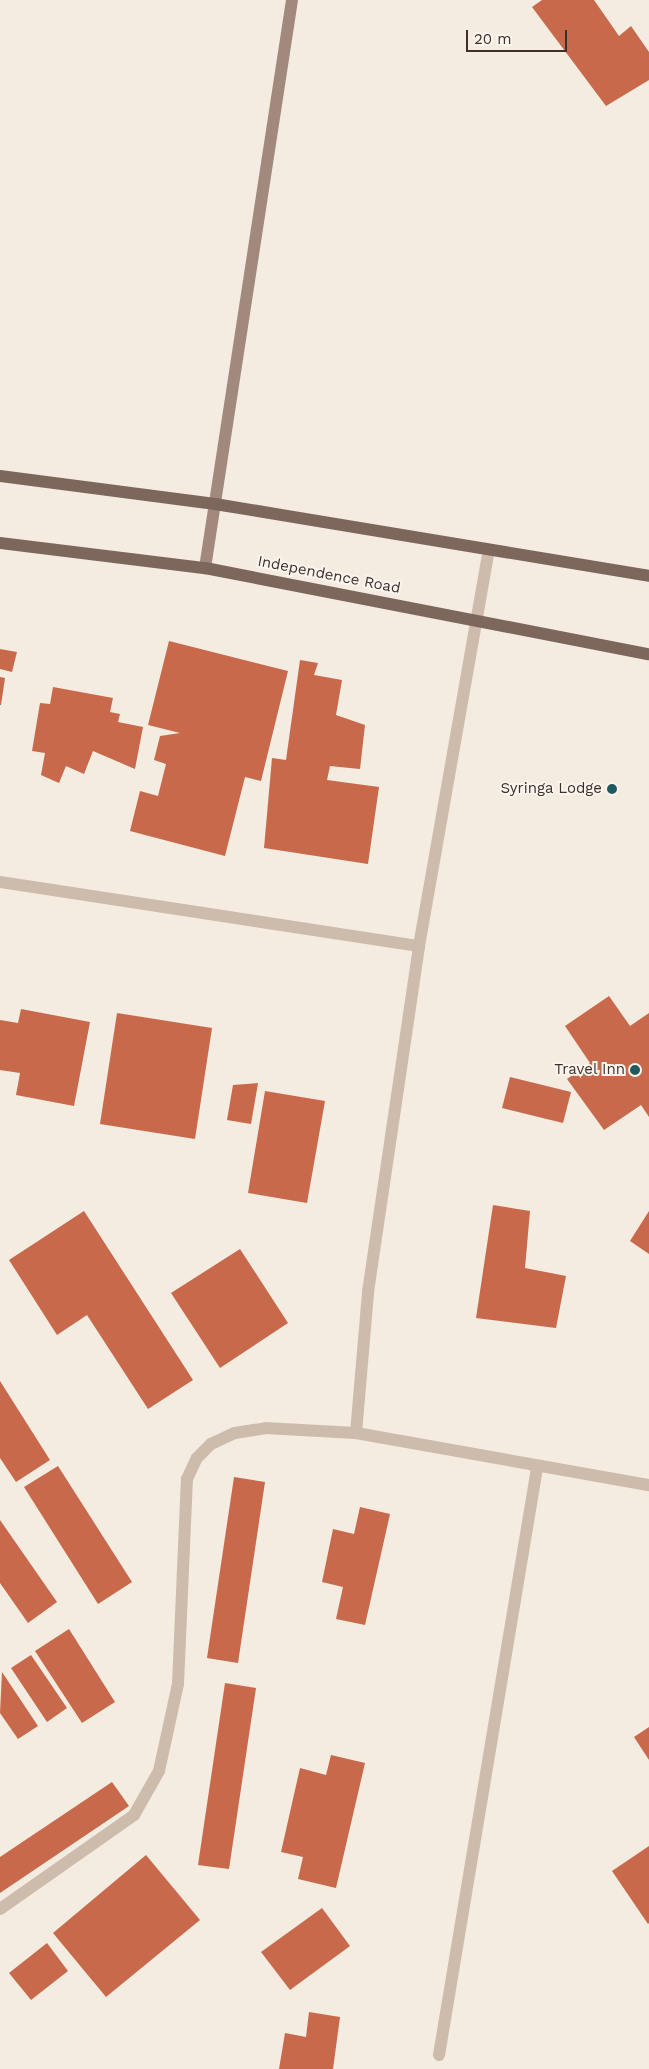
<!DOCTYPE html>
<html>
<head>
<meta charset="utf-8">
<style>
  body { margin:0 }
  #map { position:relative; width:649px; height:2069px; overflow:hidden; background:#f4ebe1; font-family:"Work Sans",sans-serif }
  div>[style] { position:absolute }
  .building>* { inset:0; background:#c8694b }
  .street>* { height:12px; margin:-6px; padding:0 6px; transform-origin:6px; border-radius:6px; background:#cdbbac }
  .secondary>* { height:12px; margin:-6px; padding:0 6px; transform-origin:6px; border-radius:6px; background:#a18a7d }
  .primary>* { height:12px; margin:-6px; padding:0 6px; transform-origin:6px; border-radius:6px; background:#7d675c }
  .dots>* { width:14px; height:14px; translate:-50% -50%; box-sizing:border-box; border:2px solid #fbf5ee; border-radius:50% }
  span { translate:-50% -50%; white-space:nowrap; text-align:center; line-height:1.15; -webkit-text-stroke:4px #fbf5ee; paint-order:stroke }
  .street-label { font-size:15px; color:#3b302b }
  .poi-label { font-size:15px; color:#3b302b }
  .right { translate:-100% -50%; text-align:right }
  .scale { position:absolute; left:466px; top:30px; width:101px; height:22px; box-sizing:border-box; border:2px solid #3b302b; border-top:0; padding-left:6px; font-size:15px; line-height:18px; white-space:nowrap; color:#3b302b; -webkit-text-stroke:4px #fbf5ee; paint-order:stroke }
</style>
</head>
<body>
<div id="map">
  <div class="building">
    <i style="clip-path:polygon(542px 0,594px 0,619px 36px,631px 26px,649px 52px,649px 80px,606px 106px,532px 7px)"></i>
    <i style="clip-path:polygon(169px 641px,288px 671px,261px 781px,245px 777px,225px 856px,130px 831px,140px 791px,158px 796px,166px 764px,154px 760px,160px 736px,180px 733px,148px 725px)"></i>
    <i style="clip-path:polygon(0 649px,17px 652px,12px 672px,0 669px)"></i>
    <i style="clip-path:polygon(300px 660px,318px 663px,314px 675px,342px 680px,336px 715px,365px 725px,360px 769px,330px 766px,327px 780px,379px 787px,368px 864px,264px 848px,272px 758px,286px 760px)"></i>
    <i style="clip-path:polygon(0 677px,5px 678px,1px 705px,0 705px)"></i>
    <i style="clip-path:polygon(53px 687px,113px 698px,110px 712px,120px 714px,118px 722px,143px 727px,135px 769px,93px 751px,84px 774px,66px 766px,59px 783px,41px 775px,45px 753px,32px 751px,40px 703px,50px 704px)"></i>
    <i style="clip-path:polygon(609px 996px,630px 1026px,649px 1013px,649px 1117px,641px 1105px,604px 1130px,567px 1079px,590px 1063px,565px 1026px)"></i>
    <i style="clip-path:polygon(21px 1009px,90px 1022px,74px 1106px,16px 1095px,20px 1073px,0 1070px,0 1020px,18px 1023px)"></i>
    <i style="clip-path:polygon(117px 1013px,212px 1028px,195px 1139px,100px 1124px)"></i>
    <i style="clip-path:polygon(510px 1077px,571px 1092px,563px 1123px,502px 1108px)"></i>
    <i style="clip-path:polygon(258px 1083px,251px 1124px,227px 1120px,233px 1085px)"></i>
    <i style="clip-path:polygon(265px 1091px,325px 1101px,307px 1203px,248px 1193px)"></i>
    <i style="clip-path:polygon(493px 1205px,530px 1211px,525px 1268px,566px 1276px,556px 1328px,476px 1318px)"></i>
    <i style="clip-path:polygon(84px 1211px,193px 1380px,148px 1409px,87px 1315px,57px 1335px,9px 1260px)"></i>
    <i style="clip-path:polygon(649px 1211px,649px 1254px,630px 1241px)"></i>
    <i style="clip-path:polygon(240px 1249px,288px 1323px,220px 1368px,171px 1293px)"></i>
    <i style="clip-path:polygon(0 1381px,50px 1460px,16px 1482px,0 1458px)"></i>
    <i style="clip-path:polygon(58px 1466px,132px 1582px,98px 1604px,24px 1487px)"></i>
    <i style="clip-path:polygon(234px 1477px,265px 1482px,238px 1663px,207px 1658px)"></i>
    <i style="clip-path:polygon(360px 1507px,390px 1514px,365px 1625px,336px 1619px,343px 1587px,322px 1582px,333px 1529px,354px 1534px)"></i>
    <i style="clip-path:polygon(0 1520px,57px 1602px,28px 1623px,0 1583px)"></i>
    <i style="clip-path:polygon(69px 1629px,115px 1702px,82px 1723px,35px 1651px)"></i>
    <i style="clip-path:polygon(31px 1655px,67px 1708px,47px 1722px,11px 1668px)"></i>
    <i style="clip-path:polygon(2px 1672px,38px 1726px,18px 1739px,0 1713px)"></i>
    <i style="clip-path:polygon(225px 1683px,256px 1688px,229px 1869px,198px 1865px)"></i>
    <i style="clip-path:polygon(649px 1727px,649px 1760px,634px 1737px)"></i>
    <i style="clip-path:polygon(331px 1755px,365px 1763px,336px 1888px,298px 1879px,303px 1857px,281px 1852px,300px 1768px,326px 1775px)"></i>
    <i style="clip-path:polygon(112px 1782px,129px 1806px,0 1893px,0 1857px)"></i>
    <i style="clip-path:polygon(649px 1846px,649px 1923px,648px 1924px,612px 1871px)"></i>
    <i style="clip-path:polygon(146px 1855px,200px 1920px,106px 1997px,53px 1933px)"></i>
    <i style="clip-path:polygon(322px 1908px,350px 1946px,290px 1990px,261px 1952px)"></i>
    <i style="clip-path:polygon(47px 1943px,68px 1971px,31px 2000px,9px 1973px)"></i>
    <i style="clip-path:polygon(309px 2012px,340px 2017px,333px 2069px,279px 2069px,285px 2033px,306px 2037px)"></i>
  </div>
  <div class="street">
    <i style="left:0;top:882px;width:424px;rotate:8.7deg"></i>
    <i style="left:356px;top:1433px;width:142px;rotate:-85.1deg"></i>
    <i style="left:368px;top:1292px;width:350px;rotate:-81.6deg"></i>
    <i style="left:419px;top:946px;width:401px;rotate:-80deg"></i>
    <i style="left:0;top:1909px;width:164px;rotate:-35deg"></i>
    <i style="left:134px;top:1815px;width:51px;rotate:-60.4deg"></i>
    <i style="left:159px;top:1771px;width:89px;rotate:-77.7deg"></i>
    <i style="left:178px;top:1684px;width:205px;rotate:-87.5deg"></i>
    <i style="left:187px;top:1479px;width:23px;rotate:-65deg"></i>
    <i style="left:197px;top:1458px;width:20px;rotate:-45deg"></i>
    <i style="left:211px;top:1444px;width:26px;rotate:-25deg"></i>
    <i style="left:235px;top:1433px;width:30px;rotate:-9deg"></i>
    <i style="left:265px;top:1428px;width:91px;rotate:3.1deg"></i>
    <i style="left:356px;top:1433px;width:298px;rotate:10.1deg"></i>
    <i style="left:439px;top:2055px;width:595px;rotate:-80.52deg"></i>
  </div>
  <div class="secondary">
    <i style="left:205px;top:568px;width:575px;rotate:-81.29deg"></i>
  </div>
  <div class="primary">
    <i style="left:0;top:476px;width:217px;rotate:7.4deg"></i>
    <i style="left:215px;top:504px;width:440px;rotate:9.4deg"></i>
    <i style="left:0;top:543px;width:207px;rotate:7deg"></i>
    <i style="left:205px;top:568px;width:452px;rotate:11deg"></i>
  </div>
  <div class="dots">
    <i style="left:612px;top:789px;background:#1f5a5e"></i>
    <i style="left:635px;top:1070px;background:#1f5a5e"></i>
  </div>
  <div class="street-label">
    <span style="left:329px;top:575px;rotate:11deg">Independence Road</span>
  </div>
  <div class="poi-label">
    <span class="right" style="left:602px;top:789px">Syringa Lodge</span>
    <span class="right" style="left:625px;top:1070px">Travel Inn</span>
  </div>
  <div class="scale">20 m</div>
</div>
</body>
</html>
